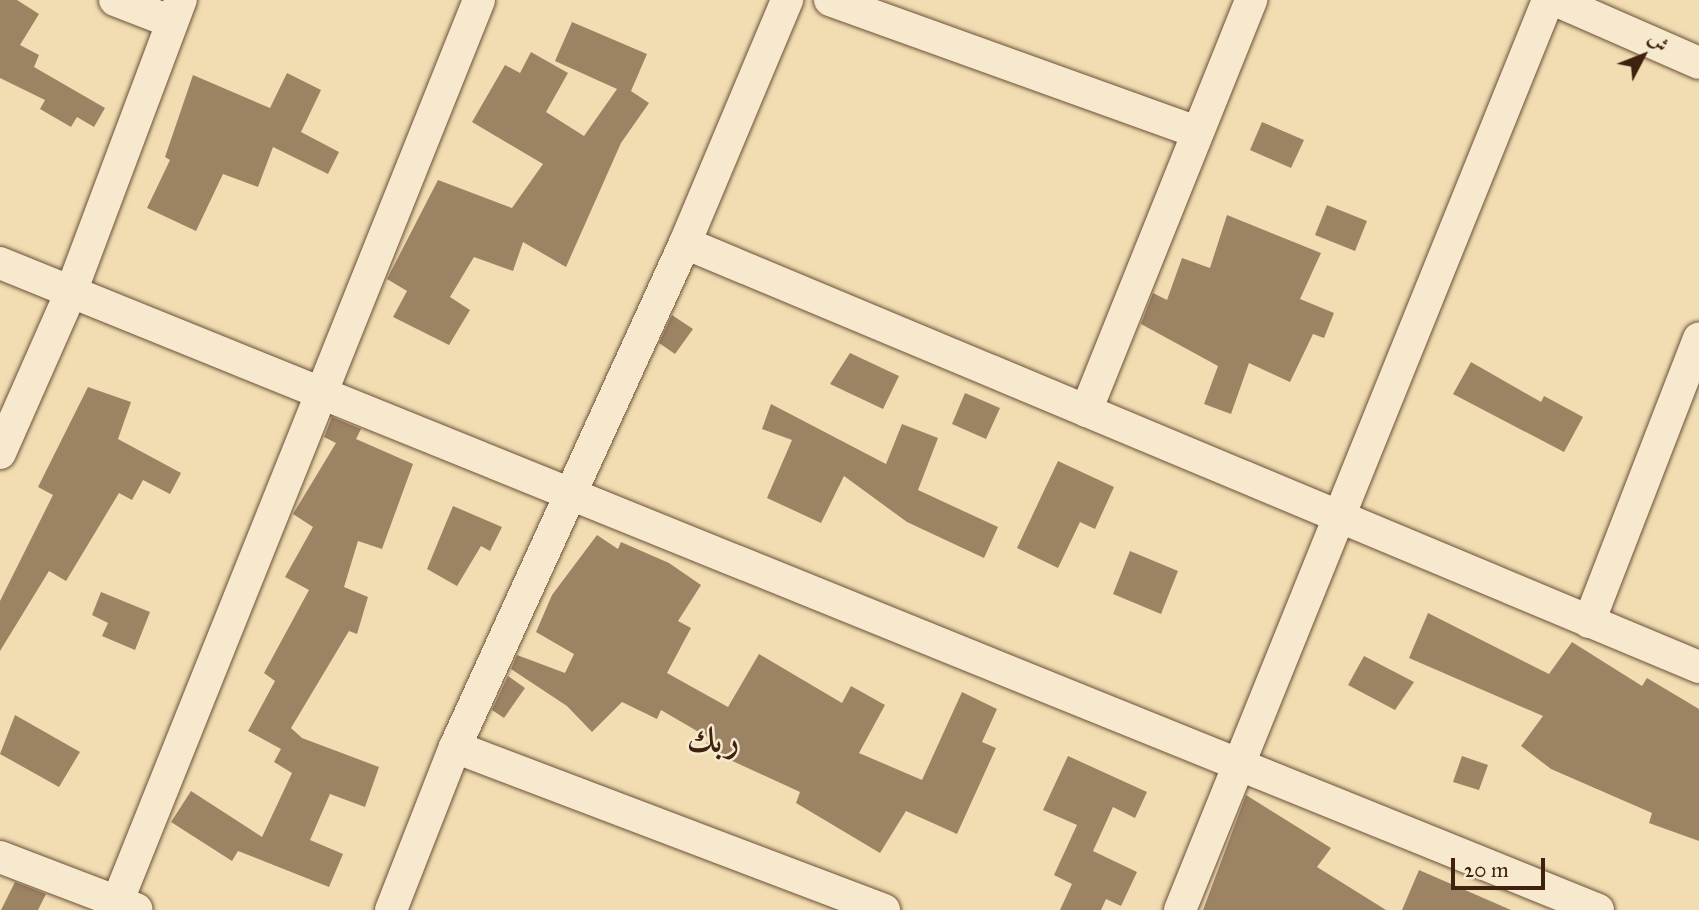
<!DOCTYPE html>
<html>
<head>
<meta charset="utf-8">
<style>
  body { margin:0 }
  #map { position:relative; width:1699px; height:910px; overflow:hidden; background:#f2ddb3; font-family:"IM FELL Great Primer",Amiri,serif }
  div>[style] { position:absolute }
  .building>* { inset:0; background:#9c8364 }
  .roads { filter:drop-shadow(0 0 2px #6c5137) drop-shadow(0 0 2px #6c5137) }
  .minor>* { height:32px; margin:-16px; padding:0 16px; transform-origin:16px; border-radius:16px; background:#f7e9ce }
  span { translate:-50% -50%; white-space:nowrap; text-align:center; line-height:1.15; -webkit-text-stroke:5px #f7e9ce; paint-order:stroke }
  .town-label { font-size:35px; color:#3f220e; font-weight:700 }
  .north { position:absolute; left:1608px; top:21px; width:70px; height:70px; -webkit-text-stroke:5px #f7e9ce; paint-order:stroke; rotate:48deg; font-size:19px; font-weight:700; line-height:28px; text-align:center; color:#3f220e }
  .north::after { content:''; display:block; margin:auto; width:24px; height:32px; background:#3f220e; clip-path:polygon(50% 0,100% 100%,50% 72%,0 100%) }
  .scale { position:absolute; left:1451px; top:858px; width:94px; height:32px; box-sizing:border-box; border:4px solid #3f220e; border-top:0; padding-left:9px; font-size:21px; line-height:24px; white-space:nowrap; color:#3f220e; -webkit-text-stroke:5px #f7e9ce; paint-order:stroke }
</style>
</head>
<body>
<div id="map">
  <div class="building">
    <i style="clip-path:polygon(0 0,17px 0,39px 14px,20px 45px,39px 55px,34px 67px,105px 108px,94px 127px,77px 117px,71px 127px,40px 109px,45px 100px,0 78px)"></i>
    <i style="clip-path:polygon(572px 22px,647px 54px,631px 91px,649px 103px,621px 143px,566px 267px,523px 242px,513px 271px,474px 257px,450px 297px,470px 310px,449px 345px,393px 317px,407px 291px,387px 279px,438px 180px,512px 208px,543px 164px,472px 122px,505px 65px,520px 73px,531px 52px,568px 73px,546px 112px,584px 136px,617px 89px,555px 61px)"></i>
    <i style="clip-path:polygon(287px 73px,321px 90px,301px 132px,339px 152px,328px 174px,273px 147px,258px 187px,223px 174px,196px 231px,147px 208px,170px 160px,165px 157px,193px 75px,270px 108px)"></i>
    <i style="clip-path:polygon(1262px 122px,1304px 140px,1291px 168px,1250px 150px)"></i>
    <i style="clip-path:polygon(1327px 205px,1367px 221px,1355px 251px,1315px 235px)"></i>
    <i style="clip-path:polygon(1227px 215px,1321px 253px,1300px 299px,1334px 313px,1324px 338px,1313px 334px,1290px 382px,1249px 363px,1231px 414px,1204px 404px,1218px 366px,1141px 324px,1153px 293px,1167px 300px,1182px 258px,1210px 268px)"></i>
    <i style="clip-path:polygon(672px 315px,693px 329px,675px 354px,659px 343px)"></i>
    <i style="clip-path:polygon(850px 353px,899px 376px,883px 409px,830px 384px)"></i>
    <i style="clip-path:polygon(1471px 362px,1541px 402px,1544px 396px,1583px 417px,1564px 452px,1453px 394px)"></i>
    <i style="clip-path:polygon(88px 387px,131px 402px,118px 439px,181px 473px,170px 494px,143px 480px,132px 500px,119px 493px,66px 581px,49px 571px,0 651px,0 601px,53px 495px,38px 487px)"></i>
    <i style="clip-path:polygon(965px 393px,1000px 408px,986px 439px,952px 424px)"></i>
    <i style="clip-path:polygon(771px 404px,886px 464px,902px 424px,938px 438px,918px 490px,998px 527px,984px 558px,907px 522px,844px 476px,821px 523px,767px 498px,792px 440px,762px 429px)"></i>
    <i style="clip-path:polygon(332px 417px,361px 429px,356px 439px,413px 464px,382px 549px,358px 541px,344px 587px,368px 597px,357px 634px,349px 631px,291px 728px,302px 738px,379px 767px,365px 807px,330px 794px,310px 840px,343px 854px,329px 887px,238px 851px,232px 861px,171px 822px,191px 791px,262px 837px,292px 773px,274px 762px,281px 749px,248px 731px,275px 681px,264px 673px,309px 590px,285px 577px,313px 527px,293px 514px,336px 443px,324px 437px)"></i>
    <i style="clip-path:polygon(1058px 461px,1114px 487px,1095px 529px,1080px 522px,1058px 568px,1017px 548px)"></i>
    <i style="clip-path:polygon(453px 506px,502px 527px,490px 551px,481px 546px,457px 586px,427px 569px)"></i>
    <i style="clip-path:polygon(597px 535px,618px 549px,621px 542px,669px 563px,701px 585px,678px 621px,691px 628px,667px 673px,728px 707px,759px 654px,842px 703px,851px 686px,885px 705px,859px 753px,922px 780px,962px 692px,997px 709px,982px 742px,996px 748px,957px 834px,906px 811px,880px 853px,796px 803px,800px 792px,704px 748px,709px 738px,661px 710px,657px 719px,622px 702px,592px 732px,567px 706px,511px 669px,517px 655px,565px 673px,574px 654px,536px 632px,552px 595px)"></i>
    <i style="clip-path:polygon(1130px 551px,1178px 571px,1161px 614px,1113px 594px)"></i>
    <i style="clip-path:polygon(101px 592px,150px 612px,135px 650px,102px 636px,108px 623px,92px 615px)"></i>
    <i style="clip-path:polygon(1428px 613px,1549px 674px,1572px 642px,1642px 686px,1647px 678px,1699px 709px,1699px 841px,1649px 823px,1652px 813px,1551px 769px,1521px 746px,1543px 716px,1409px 658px)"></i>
    <i style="clip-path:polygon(1364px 656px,1414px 682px,1395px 710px,1348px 685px)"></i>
    <i style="clip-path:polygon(508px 676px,525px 688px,504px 718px,492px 710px)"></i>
    <i style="clip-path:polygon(15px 715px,80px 752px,59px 787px,0 754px)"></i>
    <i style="clip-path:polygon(1068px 756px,1147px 792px,1135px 818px,1113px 807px,1093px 851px,1137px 872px,1121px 906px,1106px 899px,1101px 910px,1060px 910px,1072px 884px,1054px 875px,1077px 825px,1043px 810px)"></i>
    <i style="clip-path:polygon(1462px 756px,1488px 765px,1479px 790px,1453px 782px)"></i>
    <i style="clip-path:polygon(1246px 795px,1331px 848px,1317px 867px,1386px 910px,1203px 910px)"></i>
    <i style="clip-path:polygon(1419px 870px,1511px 910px,1402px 910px)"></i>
    <i style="clip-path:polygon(15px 882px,46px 894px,38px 910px,1px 910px)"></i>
  </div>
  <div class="roads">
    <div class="minor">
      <i style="left:115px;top:0;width:61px;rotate:21.1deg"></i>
      <i style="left:830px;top:0;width:387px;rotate:19.8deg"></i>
      <i style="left:1555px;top:0;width:157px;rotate:23.6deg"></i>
      <i style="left:685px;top:243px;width:1099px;rotate:22.69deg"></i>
      <i style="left:0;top:263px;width:1724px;rotate:22.04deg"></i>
      <i style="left:1086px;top:411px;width:443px;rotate:-68.1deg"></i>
      <i style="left:0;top:453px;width:176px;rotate:-66.2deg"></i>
      <i style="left:71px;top:292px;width:312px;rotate:-69.4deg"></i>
      <i style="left:1589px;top:622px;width:304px;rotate:-68.8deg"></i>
      <i style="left:455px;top:747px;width:459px;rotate:20.8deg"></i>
      <i style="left:0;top:857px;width:146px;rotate:20.9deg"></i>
      <i style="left:114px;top:910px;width:980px;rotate:-68.14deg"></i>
      <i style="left:391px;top:910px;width:175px;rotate:-68.6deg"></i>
      <i style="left:455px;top:747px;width:554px;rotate:-65.47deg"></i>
      <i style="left:685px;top:243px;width:264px;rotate:-67.2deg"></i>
      <i style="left:1180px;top:910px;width:982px;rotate:-67.98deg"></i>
    </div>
  </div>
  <div class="town-label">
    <span style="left:713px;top:740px">ربك</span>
  </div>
  <div class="north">ش</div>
  <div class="scale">20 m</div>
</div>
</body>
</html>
